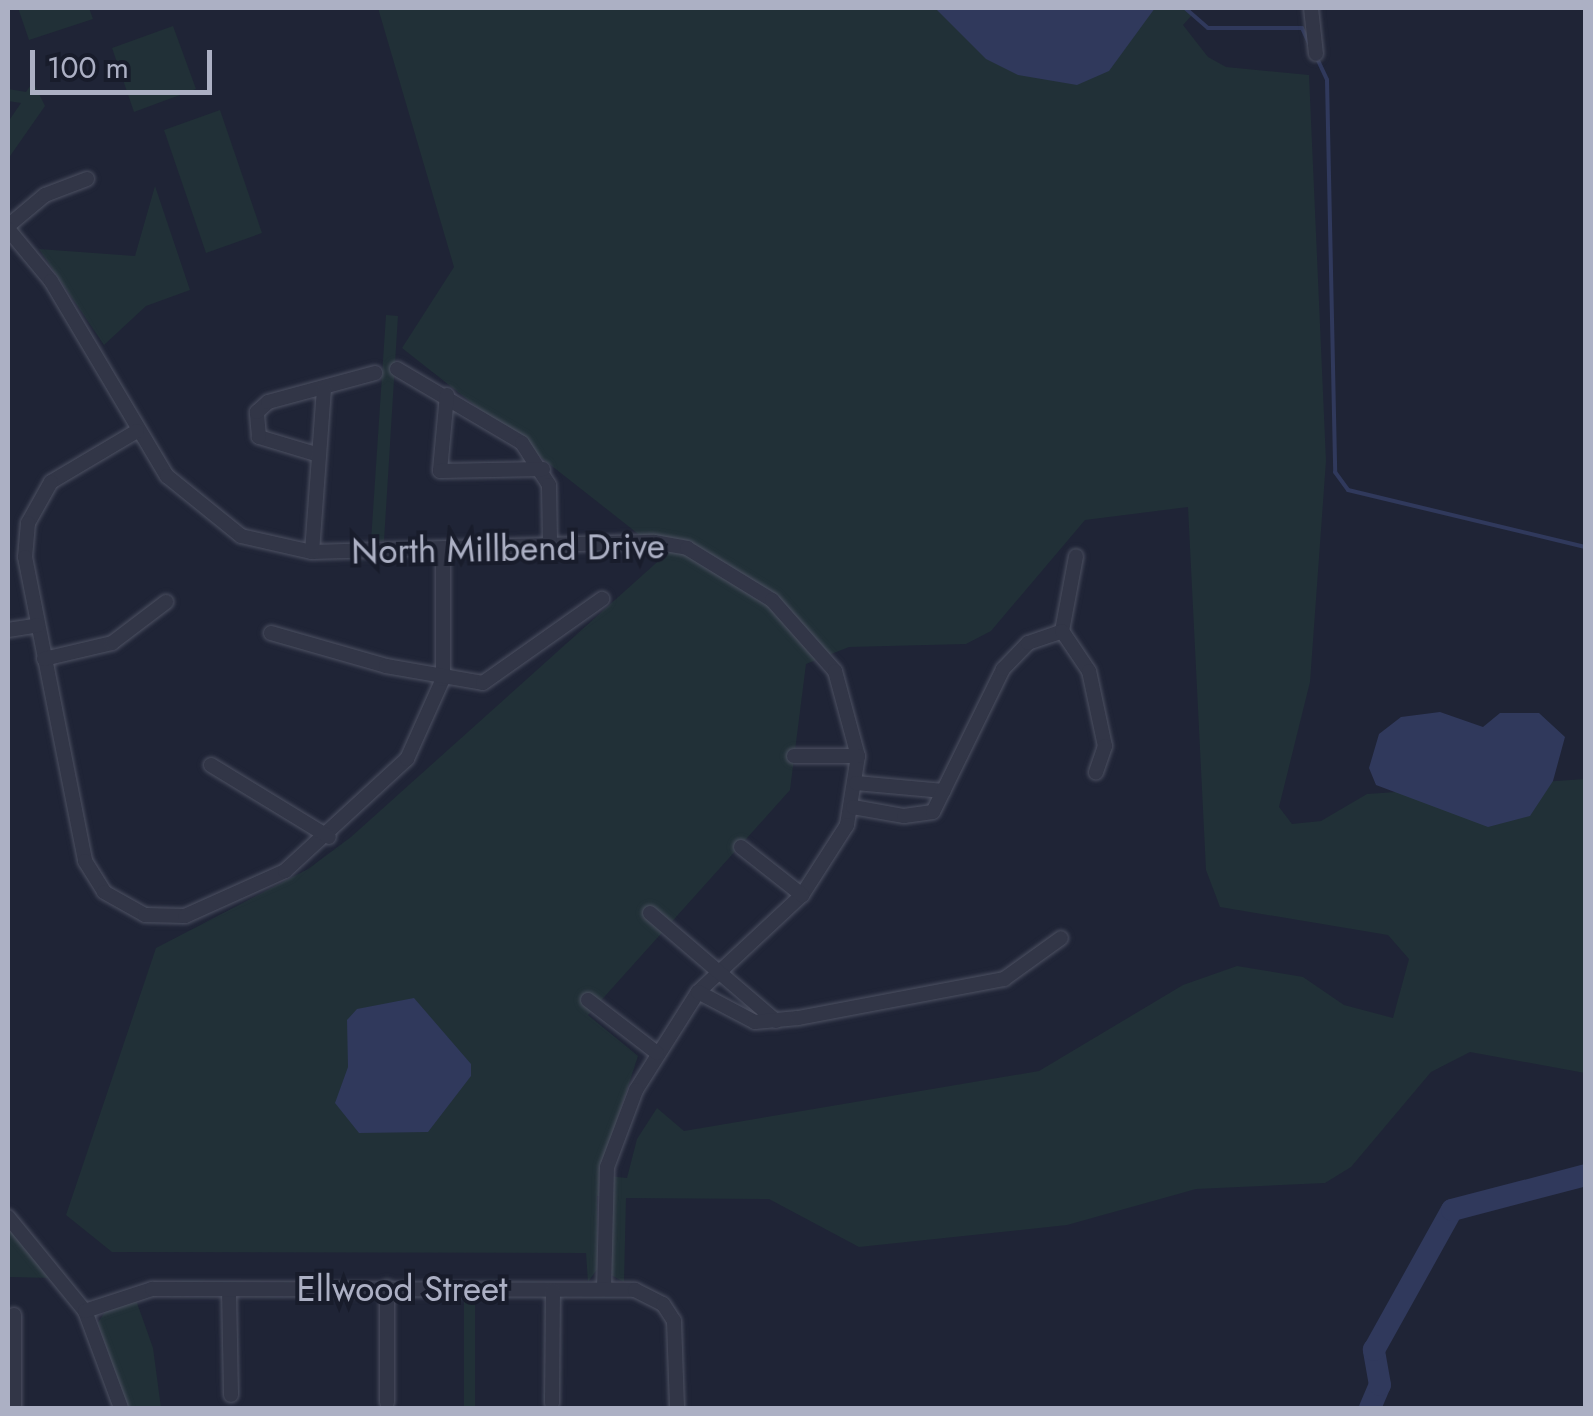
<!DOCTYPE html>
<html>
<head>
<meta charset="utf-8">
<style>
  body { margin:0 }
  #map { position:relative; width:1593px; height:1416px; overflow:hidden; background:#1f2436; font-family:Jost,sans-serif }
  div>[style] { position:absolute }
  .green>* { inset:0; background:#213037 }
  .water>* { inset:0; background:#30395c }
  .stream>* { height:4px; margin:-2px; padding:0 2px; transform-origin:2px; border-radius:2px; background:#30395c }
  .river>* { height:22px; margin:-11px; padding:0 11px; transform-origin:11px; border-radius:11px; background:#30395c }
  .roads { filter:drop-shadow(0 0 2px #4d5162) drop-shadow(0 0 2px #4d5162) }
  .minor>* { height:14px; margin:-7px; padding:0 7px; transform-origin:7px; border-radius:7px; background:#323647 }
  span { translate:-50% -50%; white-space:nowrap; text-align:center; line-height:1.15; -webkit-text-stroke:8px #181c2b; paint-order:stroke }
  .street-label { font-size:35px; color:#acb0c4 }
  .frame { position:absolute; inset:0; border:10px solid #acb0c4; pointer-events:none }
  .scale { position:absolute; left:30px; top:50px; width:182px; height:45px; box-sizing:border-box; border:5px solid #acb0c4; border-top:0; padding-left:12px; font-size:30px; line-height:35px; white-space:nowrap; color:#acb0c4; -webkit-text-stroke:8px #181c2b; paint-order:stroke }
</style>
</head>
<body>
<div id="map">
  <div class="green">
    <i style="clip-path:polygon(18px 8px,89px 8px,93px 19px,29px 40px)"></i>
    <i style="clip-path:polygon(evenodd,378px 8px,1185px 8px,1193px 14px,1183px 25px,1208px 57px,1226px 67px,1309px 75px,1326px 461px,1310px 682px,1279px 807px,1292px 824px,1321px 821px,1367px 794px,1585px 779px,1585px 1073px,1470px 1052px,1431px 1072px,1351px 1167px,1325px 1183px,1196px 1189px,1067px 1225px,859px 1247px,769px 1199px,626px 1198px,624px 1282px,611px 1275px,610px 1197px,597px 1196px,598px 1268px,588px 1282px,586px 1253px,112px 1252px,66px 1215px,156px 948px,308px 869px,351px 837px,665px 555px,402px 348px,454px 267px,378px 8px,1188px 507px,1206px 870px,1220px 907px,1388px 935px,1409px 959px,1393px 1018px,1344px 1005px,1303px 977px,1237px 966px,1183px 985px,1039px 1071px,684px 1131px,657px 1108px,637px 1139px,627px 1178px,599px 1175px,638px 1056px,588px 1015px,790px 790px,806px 664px,849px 647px,966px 644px,991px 631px,1085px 520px,1188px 507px)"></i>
    <i style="clip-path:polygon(173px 26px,196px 89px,134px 112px,112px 48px)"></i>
    <i style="clip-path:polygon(33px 82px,45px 106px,8px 159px,8px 122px,21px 103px,8px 101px,8px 89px,26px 92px)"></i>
    <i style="clip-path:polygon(220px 110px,262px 233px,206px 253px,164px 130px)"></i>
    <i style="clip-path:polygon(155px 186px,190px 290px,146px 306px,104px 345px,39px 249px,135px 256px)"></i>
    <i style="clip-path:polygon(386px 315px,398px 316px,384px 541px,371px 541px)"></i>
    <i style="clip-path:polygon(8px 1226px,55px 1278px,8px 1277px)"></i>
    <i style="clip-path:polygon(464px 1296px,475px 1296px,475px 1408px,464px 1408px)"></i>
    <i style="clip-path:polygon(136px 1300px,153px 1348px,161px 1408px,127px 1408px,98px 1323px,106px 1310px)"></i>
  </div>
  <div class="water">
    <i style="clip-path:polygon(935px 8px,1155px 8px,1109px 71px,1077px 85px,1018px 75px,986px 59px)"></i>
    <i style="clip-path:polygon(1440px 712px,1483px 727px,1500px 713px,1539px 713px,1565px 737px,1553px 781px,1530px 816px,1488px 827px,1376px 785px,1369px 768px,1379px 734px,1401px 717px)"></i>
    <i style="clip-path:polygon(414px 998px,471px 1064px,471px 1076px,428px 1132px,359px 1133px,335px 1103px,348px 1067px,347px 1020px,357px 1009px)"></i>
  </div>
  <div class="stream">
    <i style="left:1185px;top:8px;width:30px;rotate:41deg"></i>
    <i style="left:1208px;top:28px;width:94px"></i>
    <i style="left:1302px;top:28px;width:17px;rotate:65deg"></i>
    <i style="left:1316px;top:56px;width:26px;rotate:65deg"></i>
    <i style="left:1327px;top:80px;width:392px;rotate:88.8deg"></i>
    <i style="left:1335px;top:472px;width:22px;rotate:54deg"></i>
    <i style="left:1348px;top:490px;width:245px;rotate:13.5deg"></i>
  </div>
  <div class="river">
    <i style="left:1370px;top:1408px;width:25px;rotate:-67deg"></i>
    <i style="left:1380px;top:1385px;width:36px;rotate:-100deg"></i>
    <i style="left:1374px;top:1350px;width:160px;rotate:-60.9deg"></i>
    <i style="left:1452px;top:1210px;width:138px;rotate:-14.6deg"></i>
  </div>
  <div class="roads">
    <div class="minor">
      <i style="left:1311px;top:8px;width:46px;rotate:83.8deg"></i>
      <i style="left:8px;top:226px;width:48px;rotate:-40deg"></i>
      <i style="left:45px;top:195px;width:45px;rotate:-20.9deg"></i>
      <i style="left:8px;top:229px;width:67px;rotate:50.4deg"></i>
      <i style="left:51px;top:281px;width:227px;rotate:59.3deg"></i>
      <i style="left:167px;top:476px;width:95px;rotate:39deg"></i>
      <i style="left:241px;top:536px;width:73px;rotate:12.7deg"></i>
      <i style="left:312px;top:552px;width:342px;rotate:-1.7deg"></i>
      <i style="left:654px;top:542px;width:34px;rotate:10deg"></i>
      <i style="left:687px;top:548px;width:100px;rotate:31.5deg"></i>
      <i style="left:772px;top:600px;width:95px;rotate:48.4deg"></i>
      <i style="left:835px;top:671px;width:88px;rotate:74.9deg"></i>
      <i style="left:858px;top:756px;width:70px;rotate:99.1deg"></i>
      <i style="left:847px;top:825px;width:83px;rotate:122.7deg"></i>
      <i style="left:802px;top:895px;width:142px;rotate:137deg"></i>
      <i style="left:698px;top:992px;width:116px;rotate:122.3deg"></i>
      <i style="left:636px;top:1090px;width:82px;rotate:110.6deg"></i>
      <i style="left:607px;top:1167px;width:122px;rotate:91.4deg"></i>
      <i style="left:397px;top:369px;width:145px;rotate:30.6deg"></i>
      <i style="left:522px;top:443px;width:50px;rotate:57.3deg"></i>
      <i style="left:549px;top:485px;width:60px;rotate:89deg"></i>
      <i style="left:447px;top:395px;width:76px;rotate:95.3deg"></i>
      <i style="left:440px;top:471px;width:103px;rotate:-1.1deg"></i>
      <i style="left:137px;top:431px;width:100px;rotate:149.3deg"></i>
      <i style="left:51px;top:482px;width:47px;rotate:119.3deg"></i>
      <i style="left:28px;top:523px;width:34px;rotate:95deg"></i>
      <i style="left:25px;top:557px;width:310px;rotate:78.8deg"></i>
      <i style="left:85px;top:861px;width:36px;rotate:58deg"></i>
      <i style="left:104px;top:892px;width:47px;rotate:29.3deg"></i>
      <i style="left:145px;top:915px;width:40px;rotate:1.4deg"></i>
      <i style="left:185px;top:916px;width:110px;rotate:-24.2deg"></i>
      <i style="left:285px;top:871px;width:166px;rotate:-42.6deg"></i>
      <i style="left:407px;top:759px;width:88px;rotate:-65.8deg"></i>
      <i style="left:443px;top:679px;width:130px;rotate:-90deg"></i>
      <i style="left:319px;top:455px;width:63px;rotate:-163.3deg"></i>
      <i style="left:259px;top:437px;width:25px;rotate:-95deg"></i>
      <i style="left:257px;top:412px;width:15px;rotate:-42deg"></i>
      <i style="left:268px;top:402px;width:111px;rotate:-15.2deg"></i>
      <i style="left:312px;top:552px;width:163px;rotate:-85.8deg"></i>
      <i style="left:8px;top:630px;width:30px;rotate:-9deg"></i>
      <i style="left:1062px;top:631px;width:76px;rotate:-79.4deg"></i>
      <i style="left:271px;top:633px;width:120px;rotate:16deg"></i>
      <i style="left:386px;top:666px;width:98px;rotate:9.9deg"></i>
      <i style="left:483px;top:683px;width:146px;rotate:-35.2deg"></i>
      <i style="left:44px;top:659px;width:70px;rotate:-13.2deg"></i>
      <i style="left:112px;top:643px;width:68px;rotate:-37.2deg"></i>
      <i style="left:794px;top:756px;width:64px"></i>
      <i style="left:211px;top:765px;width:138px;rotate:31.4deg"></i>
      <i style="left:856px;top:783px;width:88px;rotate:5.2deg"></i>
      <i style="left:853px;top:807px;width:52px;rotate:10deg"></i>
      <i style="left:904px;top:816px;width:29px;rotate:-8deg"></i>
      <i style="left:933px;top:812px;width:159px;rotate:-63.9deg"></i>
      <i style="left:1003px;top:669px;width:36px;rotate:-46deg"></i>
      <i style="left:1028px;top:643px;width:36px;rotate:-19deg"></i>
      <i style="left:1062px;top:631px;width:48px;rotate:56deg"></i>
      <i style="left:1089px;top:671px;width:77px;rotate:78deg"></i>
      <i style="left:1105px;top:746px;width:28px;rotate:109deg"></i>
      <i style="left:741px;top:847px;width:78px;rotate:38.2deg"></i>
      <i style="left:650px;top:913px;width:166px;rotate:40.6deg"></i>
      <i style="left:698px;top:992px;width:64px;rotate:27.8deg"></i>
      <i style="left:755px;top:1022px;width:43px;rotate:-5.3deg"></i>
      <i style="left:798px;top:1018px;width:210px;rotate:-10.7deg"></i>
      <i style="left:1004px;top:979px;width:70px;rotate:-35.7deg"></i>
      <i style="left:588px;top:1000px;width:87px;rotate:37.5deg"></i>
      <i style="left:8px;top:1217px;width:122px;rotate:50.7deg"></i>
      <i style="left:85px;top:1311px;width:103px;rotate:69.6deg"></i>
      <i style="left:229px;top:1290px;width:105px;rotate:88.9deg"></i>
      <i style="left:85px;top:1311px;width:71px;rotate:-18.2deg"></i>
      <i style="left:152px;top:1289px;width:483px;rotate:0.1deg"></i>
      <i style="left:635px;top:1290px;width:31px;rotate:27deg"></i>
      <i style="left:663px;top:1304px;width:20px;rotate:57deg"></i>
      <i style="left:674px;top:1321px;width:87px;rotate:88deg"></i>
      <i style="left:387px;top:1402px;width:115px;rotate:-90deg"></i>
      <i style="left:552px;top:1403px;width:113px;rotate:-89.5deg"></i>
      <i style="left:14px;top:1408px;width:93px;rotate:-90deg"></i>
    </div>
  </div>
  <div class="street-label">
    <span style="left:508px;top:549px;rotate:-1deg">North Millbend Drive</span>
    <span style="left:402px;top:1289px">Ellwood Street</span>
  </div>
  <div class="frame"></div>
  <div class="scale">100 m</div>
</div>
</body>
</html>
